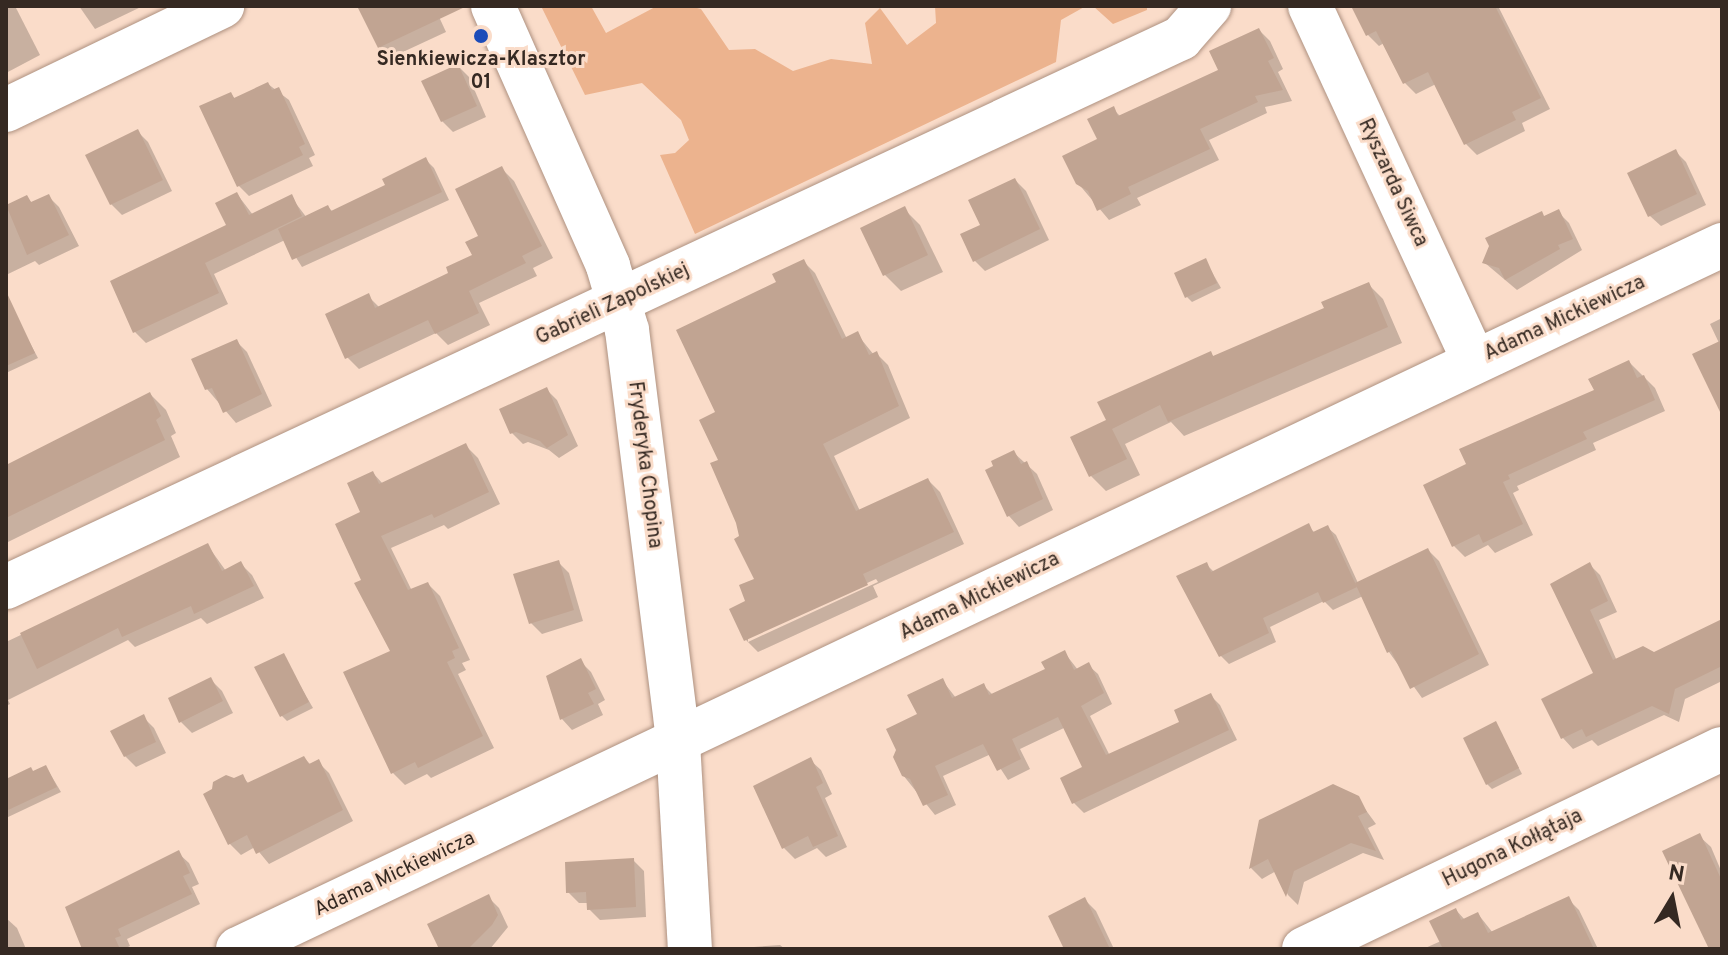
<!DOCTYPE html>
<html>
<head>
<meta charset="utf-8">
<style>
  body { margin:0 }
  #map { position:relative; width:1728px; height:955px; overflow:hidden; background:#fadcc9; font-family:Overpass,sans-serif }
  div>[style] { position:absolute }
  .green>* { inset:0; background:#ecb38e }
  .shadow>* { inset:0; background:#0003 }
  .building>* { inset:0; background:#c1a492 }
  .roads { filter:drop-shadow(0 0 2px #ae9180) drop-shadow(0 0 2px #ae9180) }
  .minor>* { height:44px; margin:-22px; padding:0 22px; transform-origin:22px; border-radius:22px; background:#fff }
  .dots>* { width:22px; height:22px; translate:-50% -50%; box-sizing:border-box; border:4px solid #fadcc9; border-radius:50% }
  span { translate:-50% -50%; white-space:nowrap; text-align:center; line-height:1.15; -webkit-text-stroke:6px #fadcc9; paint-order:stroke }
  .poi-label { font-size:20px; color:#352922; font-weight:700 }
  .street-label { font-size:20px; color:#352922 }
  .frame { position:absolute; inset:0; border:8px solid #352922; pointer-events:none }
  .north { position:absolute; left:1632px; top:859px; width:80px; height:80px; -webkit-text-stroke:6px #fadcc9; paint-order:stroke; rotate:10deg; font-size:22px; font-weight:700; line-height:32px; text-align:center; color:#352922 }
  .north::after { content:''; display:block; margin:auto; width:28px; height:36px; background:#352922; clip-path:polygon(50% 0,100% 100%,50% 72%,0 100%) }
</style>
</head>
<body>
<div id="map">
  <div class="green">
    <i style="clip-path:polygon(541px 6px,591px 6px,606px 33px,657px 6px,689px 6px,701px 9px,729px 50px,755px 49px,793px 71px,831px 59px,872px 64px,865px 23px,880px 8px,907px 45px,936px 23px,935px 6px,1086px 6px,1061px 20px,1056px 62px,695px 234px,660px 155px,675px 153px,689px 140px,681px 120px,642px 83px,585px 95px)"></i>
    <i style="clip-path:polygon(1093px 6px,1147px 6px,1147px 10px,1113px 24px)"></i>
  </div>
  <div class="shadow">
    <i style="clip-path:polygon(6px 6px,15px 6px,40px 55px,6px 73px)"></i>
    <i style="clip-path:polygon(79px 6px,143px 6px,95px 29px)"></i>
    <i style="clip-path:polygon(370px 6px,434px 6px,446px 32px,390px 58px,379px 47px)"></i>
    <i style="clip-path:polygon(1353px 6px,1498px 6px,1550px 109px,1522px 123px,1525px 131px,1477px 155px,1466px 144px,1436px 84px,1416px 94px,1405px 83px,1384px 43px,1379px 46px,1368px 35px)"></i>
    <i style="clip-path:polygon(1259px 30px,1270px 41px,1283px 69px,1278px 72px,1292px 101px,1265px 107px,1267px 113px,1209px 140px,1219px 160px,1137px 198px,1141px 205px,1109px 220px,1077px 182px,1113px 109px,1121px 117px,1220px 71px)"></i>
    <i style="clip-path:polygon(458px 66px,469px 77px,486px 117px,453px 132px,442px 121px)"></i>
    <i style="clip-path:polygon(268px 84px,289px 100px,315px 155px,309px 158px,313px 166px,249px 196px,238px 185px,231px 94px,236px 100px)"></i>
    <i style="clip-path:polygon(137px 131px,148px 142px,172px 191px,122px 215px,111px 204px)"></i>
    <i style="clip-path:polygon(1675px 151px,1686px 162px,1706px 205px,1661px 226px,1650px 216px)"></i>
    <i style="clip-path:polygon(426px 160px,434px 168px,449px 200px,302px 267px,285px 240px,214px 274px,228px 304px,146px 343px,135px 332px,112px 282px,229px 226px,237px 194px,253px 215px,291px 197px,307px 218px,328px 207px,333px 212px,387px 186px)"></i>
    <i style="clip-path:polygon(502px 169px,514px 181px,553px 258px,533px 268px,537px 276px,479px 303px,490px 325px,448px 345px,436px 333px,359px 369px,347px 357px,368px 296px,380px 308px,451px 274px,474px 256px)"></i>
    <i style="clip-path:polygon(1015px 180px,1026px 191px,1049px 240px,985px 271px,975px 261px,982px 226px)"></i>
    <i style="clip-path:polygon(48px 196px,59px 207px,79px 246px,39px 265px,35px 261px,6px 275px,6px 207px,27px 198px,32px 203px)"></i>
    <i style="clip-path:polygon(904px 209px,920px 225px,943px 272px,901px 291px,885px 275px,863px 229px)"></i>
    <i style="clip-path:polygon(1558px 212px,1569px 223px,1582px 250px,1517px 290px,1485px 263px)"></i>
    <i style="clip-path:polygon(1205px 260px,1221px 288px,1192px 302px,1187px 297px)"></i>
    <i style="clip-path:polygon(evenodd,803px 261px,815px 273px,847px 339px,857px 334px,874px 355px,876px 353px,888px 365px,910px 418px,834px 456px,860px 511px,928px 480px,940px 492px,964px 544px,873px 586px,878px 597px,758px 652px,746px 640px,747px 602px,756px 580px,721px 461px,718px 413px,779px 283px,803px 261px,876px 579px,878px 582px,748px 642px,748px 637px,876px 579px)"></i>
    <i style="clip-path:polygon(1368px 284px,1383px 299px,1402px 343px,1184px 436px,1171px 422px,1125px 444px,1140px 475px,1106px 491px,1091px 476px,1109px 421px,1211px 354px,1215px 358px,1327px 309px)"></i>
    <i style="clip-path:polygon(1722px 318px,1722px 399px,1719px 343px,1710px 324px)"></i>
    <i style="clip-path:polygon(19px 323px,38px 358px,6px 373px,6px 329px)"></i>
    <i style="clip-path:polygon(236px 341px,247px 352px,272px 406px,236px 423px,207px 389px)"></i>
    <i style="clip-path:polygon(1629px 362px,1655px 388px,1665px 411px,1593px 443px,1596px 450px,1517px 486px,1519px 490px,1513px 493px,1533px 535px,1495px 553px,1488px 545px,1465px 557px,1454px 546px,1469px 465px,1596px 391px)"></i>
    <i style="clip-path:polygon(546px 389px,557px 400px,578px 446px,559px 458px,549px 450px,528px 442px,523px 444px,512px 433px)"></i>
    <i style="clip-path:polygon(150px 394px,166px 410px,176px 433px,171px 436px,180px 457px,8px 542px,6px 463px,9px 466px)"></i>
    <i style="clip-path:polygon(466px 446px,478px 458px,500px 504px,448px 529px,444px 525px,391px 548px,412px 591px,428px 584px,440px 596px,470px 660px,462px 663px,466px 670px,458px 674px,494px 748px,431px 778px,427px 774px,405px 785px,393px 773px,392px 652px,364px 581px,363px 513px,373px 473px,383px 484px)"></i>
    <i style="clip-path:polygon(1013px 452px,1037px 474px,1053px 510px,1019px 527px,1009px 516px)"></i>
    <i style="clip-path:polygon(1308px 526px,1315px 533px,1327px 527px,1336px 535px,1358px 583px,1428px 550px,1439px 561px,1489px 665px,1422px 698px,1389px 652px,1363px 596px,1333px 610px,1324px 601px,1270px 627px,1276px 642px,1229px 664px,1220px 655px,1206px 564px,1215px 573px)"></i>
    <i style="clip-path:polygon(208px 546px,226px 571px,241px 564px,252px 575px,264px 598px,207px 624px,201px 618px,135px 647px,128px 640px,8px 700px,10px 704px,6px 706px,6px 642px)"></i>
    <i style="clip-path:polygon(558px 562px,569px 573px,583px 621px,542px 634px,531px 623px)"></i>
    <i style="clip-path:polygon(1590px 565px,1600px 575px,1617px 612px,1599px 620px,1617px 661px,1654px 654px,1722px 621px,1722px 681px,1685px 699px,1679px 722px,1664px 715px,1598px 746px,1592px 740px,1573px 749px,1563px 738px,1544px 700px,1596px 674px,1552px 585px)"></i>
    <i style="clip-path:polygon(1064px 652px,1078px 670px,1088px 665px,1098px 674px,1112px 704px,1090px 716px,1110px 756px,1181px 723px,1210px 695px,1220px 705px,1237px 740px,1084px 813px,1074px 803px,1062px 779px,1085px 768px,1066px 727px,1020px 749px,1030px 769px,1008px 780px,991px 754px,943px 776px,956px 805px,935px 815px,903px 775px,919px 715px,942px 680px,956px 698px,983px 685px,993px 695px,1047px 670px)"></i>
    <i style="clip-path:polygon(283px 656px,313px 708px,287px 721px,282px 716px)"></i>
    <i style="clip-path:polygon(580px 661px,591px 672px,605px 700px,598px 704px,603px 715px,572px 730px,562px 719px)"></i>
    <i style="clip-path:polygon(211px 680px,222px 691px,233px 713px,192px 733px,181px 722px)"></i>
    <i style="clip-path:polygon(143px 717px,154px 728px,166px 753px,136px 767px,125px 756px)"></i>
    <i style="clip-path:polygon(1496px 724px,1522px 774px,1492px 789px,1487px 784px)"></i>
    <i style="clip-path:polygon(304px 758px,311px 765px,318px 762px,329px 773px,353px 821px,269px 864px,255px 847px,241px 855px,230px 844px,206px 794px,242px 776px,249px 784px)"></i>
    <i style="clip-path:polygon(810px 760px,821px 770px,832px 794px,825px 798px,847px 847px,826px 857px,817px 848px,795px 859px,784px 848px)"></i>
    <i style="clip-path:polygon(46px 767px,61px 792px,6px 818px,6px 781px)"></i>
    <i style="clip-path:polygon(1357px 798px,1376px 824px,1368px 828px,1384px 860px,1363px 853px,1304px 882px,1298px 905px,1288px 895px,1276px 871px,1262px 879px,1251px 868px,1261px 821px)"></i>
    <i style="clip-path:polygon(1699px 836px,1711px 847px,1722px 873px,1722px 949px,1711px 949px)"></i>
    <i style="clip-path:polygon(178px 853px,189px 863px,199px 884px,192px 887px,200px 904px,127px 939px,130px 946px,124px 949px,85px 949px)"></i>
    <i style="clip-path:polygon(633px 860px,644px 871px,646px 917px,600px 920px,589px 909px,589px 903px,579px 903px,568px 892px)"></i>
    <i style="clip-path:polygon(488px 897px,499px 908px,508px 927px,490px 949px,436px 949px)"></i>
    <i style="clip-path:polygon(1568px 899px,1579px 910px,1598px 949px,1423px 949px,1441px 941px,1456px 910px,1465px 920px,1478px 914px,1493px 933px)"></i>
    <i style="clip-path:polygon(1085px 900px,1096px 911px,1114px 949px,1066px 949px)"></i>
    <i style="clip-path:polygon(6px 918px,17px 928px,26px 949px,6px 949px)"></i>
    <i style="clip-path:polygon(780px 945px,785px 949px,740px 949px,740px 948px)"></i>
  </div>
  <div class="building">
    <i style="clip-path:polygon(357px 6px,467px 6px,378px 48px)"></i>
    <i style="clip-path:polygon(1351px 6px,1495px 6px,1541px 98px,1512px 112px,1516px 120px,1464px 145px,1428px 72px,1403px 84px,1376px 31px,1366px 36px)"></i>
    <i style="clip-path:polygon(1259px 28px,1274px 58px,1268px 61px,1283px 90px,1255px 96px,1258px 102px,1200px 129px,1210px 149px,1128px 187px,1131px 194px,1097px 211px,1088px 191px,1076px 184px,1062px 156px,1097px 139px,1087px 119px,1114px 106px,1118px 116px,1218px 70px,1209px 51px)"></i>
    <i style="clip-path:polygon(458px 64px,477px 106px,441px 122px,421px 81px)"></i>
    <i style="clip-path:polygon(268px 82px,272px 90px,279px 87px,305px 144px,299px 147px,303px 155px,237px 187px,199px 106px,231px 92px,234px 98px)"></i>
    <i style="clip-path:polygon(138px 129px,163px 180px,110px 205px,85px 155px)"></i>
    <i style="clip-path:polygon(1676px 149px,1697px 194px,1648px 217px,1627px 173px)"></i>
    <i style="clip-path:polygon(426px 157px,442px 192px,292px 260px,278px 229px,328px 205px,331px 211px,385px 185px,382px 179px)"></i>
    <i style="clip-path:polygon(502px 166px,542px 246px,522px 256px,526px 263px,469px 291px,479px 313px,435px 334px,428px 320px,345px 359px,325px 314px,369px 293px,375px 308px,448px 273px,446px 267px,472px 255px,465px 242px,478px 236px,455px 189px)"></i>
    <i style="clip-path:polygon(1015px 178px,1040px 229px,973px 262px,960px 234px,980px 225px,968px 200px)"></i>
    <i style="clip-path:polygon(237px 192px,249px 215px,292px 194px,302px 216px,205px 263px,219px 293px,133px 333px,110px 281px,226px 225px,215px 203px)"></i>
    <i style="clip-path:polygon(49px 194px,69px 235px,27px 255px,6px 205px,27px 195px,31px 202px)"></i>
    <i style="clip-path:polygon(905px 206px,928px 255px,883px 276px,860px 228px)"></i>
    <i style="clip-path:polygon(1559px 209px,1573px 239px,1558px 245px,1560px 249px,1505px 280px,1499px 268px,1482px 263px,1489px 246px,1485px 238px,1542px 211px,1544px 216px)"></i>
    <i style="clip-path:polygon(1206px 258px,1217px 283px,1185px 298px,1174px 273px)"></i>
    <i style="clip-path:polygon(804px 259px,842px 339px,858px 331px,869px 355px,877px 351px,899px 406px,823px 444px,856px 511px,928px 478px,954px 532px,863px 574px,868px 585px,744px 641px,729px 609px,745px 601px,739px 585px,754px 579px,734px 539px,739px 536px,736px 523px,710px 463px,718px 460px,699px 420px,715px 412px,676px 330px,776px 282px,772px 274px)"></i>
    <i style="clip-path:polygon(1369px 282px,1388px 327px,1168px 422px,1160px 405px,1112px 429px,1127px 459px,1089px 477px,1070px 437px,1106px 420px,1097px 402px,1211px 351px,1213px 356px,1324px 308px,1321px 302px)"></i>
    <i style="clip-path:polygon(6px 291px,35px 353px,6px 366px)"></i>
    <i style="clip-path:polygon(237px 339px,262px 394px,223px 413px,212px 388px,205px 390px,191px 359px)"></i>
    <i style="clip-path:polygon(1722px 340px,1722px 416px,1692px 354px)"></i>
    <i style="clip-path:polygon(1629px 360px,1637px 378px,1644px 375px,1655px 400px,1583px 432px,1587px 439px,1508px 475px,1510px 479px,1503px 482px,1523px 524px,1483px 543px,1479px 534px,1452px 547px,1423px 485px,1466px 464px,1459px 449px,1594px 390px,1588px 379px)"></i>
    <i style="clip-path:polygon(547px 387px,568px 435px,547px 448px,540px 441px,516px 432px,510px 434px,499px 409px)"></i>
    <i style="clip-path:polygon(150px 392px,161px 416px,156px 420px,165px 440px,6px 518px,6px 465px)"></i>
    <i style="clip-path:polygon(466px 443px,489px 492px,434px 518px,432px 514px,381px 536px,408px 590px,428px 582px,459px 648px,452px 651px,455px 658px,447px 662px,483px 736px,418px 768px,415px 762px,391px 774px,343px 672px,390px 651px,354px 583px,361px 580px,335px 524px,360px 512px,347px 483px,373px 471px,379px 484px)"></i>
    <i style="clip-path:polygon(1014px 450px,1021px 464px,1027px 461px,1043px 499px,1007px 517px,985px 470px,993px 466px,991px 461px)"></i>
    <i style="clip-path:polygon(1309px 523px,1313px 532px,1328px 525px,1357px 587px,1323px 603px,1318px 592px,1263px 618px,1269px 633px,1219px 657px,1176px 576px,1207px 562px,1211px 572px)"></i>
    <i style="clip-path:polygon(208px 543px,222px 571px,241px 561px,254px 586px,194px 614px,191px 606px,122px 637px,118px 628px,37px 669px,20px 633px)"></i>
    <i style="clip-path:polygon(1428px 548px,1479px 654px,1410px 689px,1391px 651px,1387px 653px,1355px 583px)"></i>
    <i style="clip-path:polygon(559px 560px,574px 610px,529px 624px,513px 574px)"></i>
    <i style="clip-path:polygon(1590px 562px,1608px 601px,1590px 610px,1613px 660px,1643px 646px,1654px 652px,1722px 619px,1722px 666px,1675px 689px,1669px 714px,1652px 706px,1586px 737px,1582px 729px,1561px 739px,1541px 699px,1593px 673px,1550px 584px)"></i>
    <i style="clip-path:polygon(1065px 650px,1074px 670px,1089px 662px,1104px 693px,1081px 706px,1106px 755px,1179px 722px,1174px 710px,1211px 693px,1229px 730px,1072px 804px,1060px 778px,1082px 767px,1058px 717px,1012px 739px,1021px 759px,997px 771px,983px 744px,935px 766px,948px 795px,923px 806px,910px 779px,902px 776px,893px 757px,896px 750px,886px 729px,917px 714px,907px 695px,943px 678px,952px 698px,984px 683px,989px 695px,1045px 669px,1041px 662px)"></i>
    <i style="clip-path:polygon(284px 653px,309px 702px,280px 717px,254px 667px)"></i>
    <i style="clip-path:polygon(581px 658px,596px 689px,588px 693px,594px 704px,560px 720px,546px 676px)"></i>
    <i style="clip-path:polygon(211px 677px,223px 701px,179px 723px,168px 698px)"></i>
    <i style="clip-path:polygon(144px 714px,156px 742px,124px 757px,110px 731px)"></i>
    <i style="clip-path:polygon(1496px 721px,1519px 768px,1486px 785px,1463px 738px)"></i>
    <i style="clip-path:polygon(304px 756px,309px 764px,319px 759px,343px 810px,256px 854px,247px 835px,228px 845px,203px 794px,212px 789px,213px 782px,226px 775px,234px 778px,243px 774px,247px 783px)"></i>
    <i style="clip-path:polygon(811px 757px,823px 783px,816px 787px,838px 836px,813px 847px,808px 836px,782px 849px,753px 786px)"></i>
    <i style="clip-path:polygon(46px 765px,57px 787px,6px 811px,6px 779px,31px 767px,33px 771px)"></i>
    <i style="clip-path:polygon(1333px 784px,1359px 796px,1367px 812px,1358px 816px,1376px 851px,1351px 843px,1294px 871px,1286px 897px,1268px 859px,1249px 869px,1259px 820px)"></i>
    <i style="clip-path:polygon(1700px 833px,1722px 881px,1722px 949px,1709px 949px,1662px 851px)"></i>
    <i style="clip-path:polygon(179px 850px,190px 873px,183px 876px,192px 894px,118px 929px,121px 936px,115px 938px,120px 949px,82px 949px,65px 907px)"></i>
    <i style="clip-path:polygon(634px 858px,636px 907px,587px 910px,586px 892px,566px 893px,565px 862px)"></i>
    <i style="clip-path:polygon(489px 894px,498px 915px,492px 925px,468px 949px,439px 949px,427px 924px)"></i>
    <i style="clip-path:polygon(1569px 896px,1594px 949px,1443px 949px,1429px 921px,1456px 908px,1461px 920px,1478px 912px,1488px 933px)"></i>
    <i style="clip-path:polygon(1085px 897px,1110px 949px,1064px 949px,1048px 916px)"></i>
  </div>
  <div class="roads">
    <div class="minor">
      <i style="left:493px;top:6px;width:284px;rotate:66.1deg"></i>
      <i style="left:608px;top:266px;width:67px;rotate:73.5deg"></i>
      <i style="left:627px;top:330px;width:415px;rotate:82.9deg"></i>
      <i style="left:678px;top:742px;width:207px;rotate:86.7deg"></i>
      <i style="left:1310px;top:6px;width:391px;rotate:65.2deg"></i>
      <i style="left:6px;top:110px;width:240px;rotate:-25.7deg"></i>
      <i style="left:6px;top:587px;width:1297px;rotate:-25.04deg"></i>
      <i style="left:1181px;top:38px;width:43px;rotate:-48.8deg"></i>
      <i style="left:238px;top:949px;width:1643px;rotate:-25.38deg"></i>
      <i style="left:1304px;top:949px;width:463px;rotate:-25.6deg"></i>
    </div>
  </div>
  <div class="dots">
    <i style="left:481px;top:36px;background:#1c4cb9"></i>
  </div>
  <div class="poi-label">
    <span style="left:481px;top:72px">Sienkiewicza-Klasztor<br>01</span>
  </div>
  <div class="street-label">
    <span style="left:1392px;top:183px;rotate:65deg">Ryszarda Siwca</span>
    <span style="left:613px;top:305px;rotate:-25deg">Gabrieli Zapolskiej</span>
    <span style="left:1565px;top:319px;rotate:-25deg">Adama Mickiewicza</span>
    <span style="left:644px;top:465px;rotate:83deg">Fryderyka Chopina</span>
    <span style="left:980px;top:597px;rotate:-26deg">Adama Mickiewicza</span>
    <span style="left:1513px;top:849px;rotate:-26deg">Hugona Kołłątaja</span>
    <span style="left:395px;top:875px;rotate:-25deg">Adama Mickiewicza</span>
  </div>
  <div class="frame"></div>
  <div class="north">N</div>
</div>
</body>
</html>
